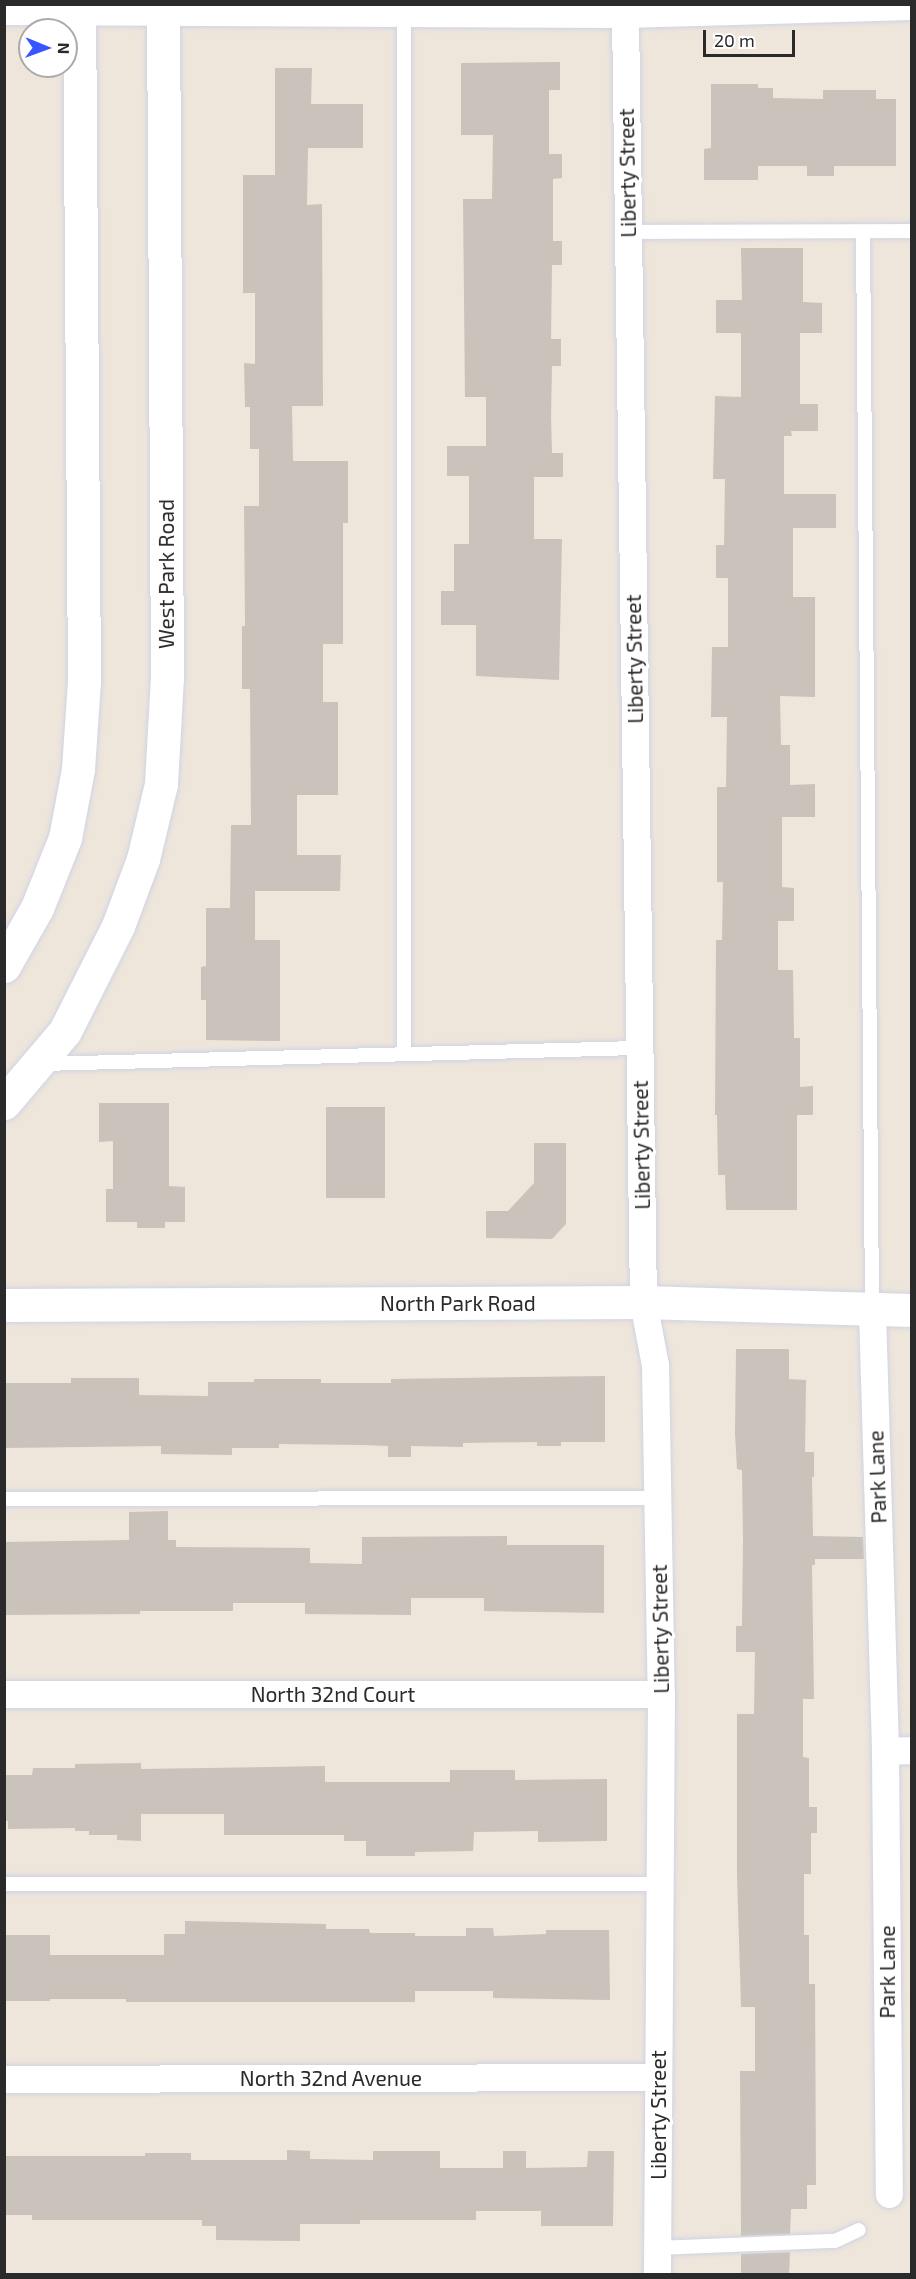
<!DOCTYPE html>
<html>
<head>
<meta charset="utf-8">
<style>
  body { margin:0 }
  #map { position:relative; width:916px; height:2279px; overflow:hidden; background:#eee6db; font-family:"Exo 2",sans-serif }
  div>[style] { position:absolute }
  .building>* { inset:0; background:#c9c3bb }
  .roads { filter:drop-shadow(0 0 2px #d0d3e4) drop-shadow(0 0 2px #d0d3e4) }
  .service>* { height:14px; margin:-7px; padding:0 7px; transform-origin:7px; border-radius:7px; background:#fff }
  .minor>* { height:27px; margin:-13.5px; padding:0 13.5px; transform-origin:13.5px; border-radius:13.5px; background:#fff }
  .tertiary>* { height:33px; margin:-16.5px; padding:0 16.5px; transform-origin:16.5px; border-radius:16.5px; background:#fff }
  span { translate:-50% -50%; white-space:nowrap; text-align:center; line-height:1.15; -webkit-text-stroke:6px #fff; paint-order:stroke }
  .street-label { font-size:21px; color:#2a2a2a }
  .frame { position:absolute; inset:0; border:6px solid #2a2a2a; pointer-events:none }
  .north { position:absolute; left:18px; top:18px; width:60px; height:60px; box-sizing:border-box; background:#fff; border:2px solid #aaa; border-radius:50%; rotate:91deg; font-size:16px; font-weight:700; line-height:24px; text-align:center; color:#2a2a2a }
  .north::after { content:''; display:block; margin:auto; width:21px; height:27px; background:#3754ff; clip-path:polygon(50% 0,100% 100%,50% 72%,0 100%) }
  .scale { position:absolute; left:703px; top:30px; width:92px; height:27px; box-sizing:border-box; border:3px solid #2a2a2a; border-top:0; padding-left:8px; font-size:18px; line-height:21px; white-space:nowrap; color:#2a2a2a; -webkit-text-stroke:4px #fff; paint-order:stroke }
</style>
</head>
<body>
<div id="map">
  <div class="building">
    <i style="clip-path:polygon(560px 62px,560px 90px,549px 90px,549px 154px,562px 154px,562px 178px,553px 179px,553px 241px,562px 241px,562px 265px,552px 265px,551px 339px,561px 339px,561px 366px,552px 366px,551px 417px,552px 453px,563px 453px,563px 477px,534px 477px,534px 539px,562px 539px,559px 680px,476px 676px,476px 625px,441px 625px,441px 591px,454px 591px,454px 544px,469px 544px,469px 476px,447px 476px,447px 446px,486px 446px,486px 397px,465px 397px,463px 199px,492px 199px,493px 135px,461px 135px,461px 63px)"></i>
    <i style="clip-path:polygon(275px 68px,312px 68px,311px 104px,363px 104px,363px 148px,308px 148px,307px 205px,322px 204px,323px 406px,292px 406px,293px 461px,348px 461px,348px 523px,343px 523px,343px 644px,323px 644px,323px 702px,338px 702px,338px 795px,297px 795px,297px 855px,341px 855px,340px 891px,255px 891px,255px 940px,280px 940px,280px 1041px,206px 1040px,206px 1000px,201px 1000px,201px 967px,206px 966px,206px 908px,230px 908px,231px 825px,251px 825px,250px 689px,242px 689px,242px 626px,245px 626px,244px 506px,259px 506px,259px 449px,250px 449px,250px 407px,245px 407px,244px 363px,255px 364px,255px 293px,243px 293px,243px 175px,275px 175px)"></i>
    <i style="clip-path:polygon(711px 84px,758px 84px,758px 88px,773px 88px,773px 98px,823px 99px,823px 90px,876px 90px,876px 99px,896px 99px,896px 166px,834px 166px,834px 176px,807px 176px,807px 166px,758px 166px,758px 180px,704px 180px,704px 149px,711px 148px)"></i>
    <i style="clip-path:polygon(741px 248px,803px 248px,803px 302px,822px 303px,822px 333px,800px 333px,800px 404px,818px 404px,818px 431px,791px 431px,792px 436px,784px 436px,784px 494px,836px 494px,836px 528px,793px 528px,793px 597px,815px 597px,815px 697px,780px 696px,781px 745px,790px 745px,790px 785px,815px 784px,815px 817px,782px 817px,782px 887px,794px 888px,794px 921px,778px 921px,778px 970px,793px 970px,794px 1038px,800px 1038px,800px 1087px,813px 1086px,813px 1115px,797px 1115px,797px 1210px,726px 1210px,725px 1175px,718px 1175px,717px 1115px,715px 1115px,716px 940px,722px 940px,723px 882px,717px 882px,717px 787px,726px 787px,727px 717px,711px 717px,712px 647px,728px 647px,728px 578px,716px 578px,716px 545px,724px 545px,725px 479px,713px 479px,715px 396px,741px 397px,741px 333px,716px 333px,716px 300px,742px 300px)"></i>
    <i style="clip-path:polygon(99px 1103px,169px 1103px,169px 1186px,185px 1187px,185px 1222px,165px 1222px,165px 1228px,137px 1228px,137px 1222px,106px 1222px,106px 1189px,113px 1189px,113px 1141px,99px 1142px)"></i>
    <i style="clip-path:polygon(326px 1107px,385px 1107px,385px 1198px,326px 1198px)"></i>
    <i style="clip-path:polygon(534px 1143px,566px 1143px,566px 1224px,552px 1239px,486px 1238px,486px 1211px,508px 1211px,534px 1183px)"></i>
    <i style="clip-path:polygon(736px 1349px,789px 1349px,789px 1379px,806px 1380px,805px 1452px,814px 1452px,814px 1477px,812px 1477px,813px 1536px,863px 1537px,864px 1559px,815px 1559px,815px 1565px,812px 1565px,814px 1699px,803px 1699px,803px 1757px,809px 1758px,809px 1807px,817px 1807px,817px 1833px,811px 1833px,811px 1874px,804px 1874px,804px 1935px,809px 1935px,809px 1984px,815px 1984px,816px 2185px,807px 2185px,807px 2209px,791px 2209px,790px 2234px,741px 2236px,740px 2071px,755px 2071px,755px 2007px,741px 2007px,737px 1874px,737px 1714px,754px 1714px,755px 1652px,736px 1652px,736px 1626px,742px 1626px,743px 1540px,742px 1470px,737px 1469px,735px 1433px)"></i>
    <i style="clip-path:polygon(605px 1376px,605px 1442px,561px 1442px,561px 1446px,537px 1446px,537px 1442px,463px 1443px,463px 1447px,411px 1446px,411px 1457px,388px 1457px,388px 1446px,362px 1445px,279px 1444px,279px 1448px,232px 1448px,232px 1455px,161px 1454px,161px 1446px,4px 1448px,4px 1383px,71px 1383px,71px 1378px,139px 1378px,139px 1395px,208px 1396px,208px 1382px,254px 1382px,254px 1379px,321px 1379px,321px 1383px,391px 1383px,391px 1379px)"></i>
    <i style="clip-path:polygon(168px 1511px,168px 1540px,176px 1540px,176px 1547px,310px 1548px,310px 1563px,362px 1564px,362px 1537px,507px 1536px,507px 1545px,604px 1545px,604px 1613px,484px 1611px,484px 1598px,411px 1598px,411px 1615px,305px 1614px,305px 1603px,233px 1603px,233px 1611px,140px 1611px,140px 1614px,4px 1615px,4px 1542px,129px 1540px,129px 1512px)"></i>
    <i style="clip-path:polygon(141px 1763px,141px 1769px,325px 1766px,325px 1782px,450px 1782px,450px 1770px,515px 1770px,515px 1780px,607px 1779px,607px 1841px,538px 1842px,538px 1831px,474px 1832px,473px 1851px,415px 1852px,415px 1856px,366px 1856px,366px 1841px,344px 1841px,344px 1835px,224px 1835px,224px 1814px,141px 1814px,141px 1841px,117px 1840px,117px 1835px,89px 1835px,89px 1831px,75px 1831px,75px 1828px,8px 1829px,8px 1821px,4px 1821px,4px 1775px,32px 1775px,33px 1768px,75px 1768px,75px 1764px)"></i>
    <i style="clip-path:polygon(185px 1921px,326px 1924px,326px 1929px,369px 1929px,370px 1933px,415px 1933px,415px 1936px,466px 1936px,466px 1928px,493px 1928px,494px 1936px,546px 1934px,546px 1930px,609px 1930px,610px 2000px,493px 1998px,493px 1991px,415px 1991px,415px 2002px,126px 2002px,126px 1999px,50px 1999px,50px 2001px,4px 2001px,4px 1935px,50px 1935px,50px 1955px,164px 1955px,164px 1934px,185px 1934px)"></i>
    <i style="clip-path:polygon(287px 2150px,310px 2151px,310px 2159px,373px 2160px,373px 2151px,440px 2151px,440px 2168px,503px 2168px,503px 2151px,526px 2151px,526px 2168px,587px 2167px,588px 2151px,614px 2151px,613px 2226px,541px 2226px,541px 2211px,476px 2211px,476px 2220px,360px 2220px,360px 2224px,300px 2224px,300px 2241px,216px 2240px,216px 2226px,202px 2226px,202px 2220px,32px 2220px,32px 2215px,4px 2215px,4px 2156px,145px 2156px,145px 2153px,191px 2153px,191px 2160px,287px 2160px)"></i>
    <i style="clip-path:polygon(790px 2252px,789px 2274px,741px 2274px,741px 2254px)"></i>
  </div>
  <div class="roads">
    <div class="service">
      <i style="left:404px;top:10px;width:1044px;rotate:90deg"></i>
      <i style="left:628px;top:232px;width:284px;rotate:-0.2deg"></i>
      <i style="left:863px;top:232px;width:1077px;rotate:89.52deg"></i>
      <i style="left:42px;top:1064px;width:597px;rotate:-1.54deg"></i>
      <i style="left:4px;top:1499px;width:653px;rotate:-0.09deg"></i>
      <i style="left:4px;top:1884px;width:655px"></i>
      <i style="left:657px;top:2248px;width:178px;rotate:-2.3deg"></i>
      <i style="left:835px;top:2241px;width:26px;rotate:-25deg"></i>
    </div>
    <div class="minor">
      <i style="left:4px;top:11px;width:621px;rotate:0.28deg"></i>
      <i style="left:625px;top:14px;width:287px;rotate:-1.6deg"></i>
      <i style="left:625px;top:14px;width:1288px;rotate:89.2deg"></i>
      <i style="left:643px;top:1302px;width:64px;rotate:79.2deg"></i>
      <i style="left:655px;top:1365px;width:329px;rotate:89deg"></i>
      <i style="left:661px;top:1694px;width:580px;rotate:90.4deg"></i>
      <i style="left:872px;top:1311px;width:440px;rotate:88.3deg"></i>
      <i style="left:885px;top:1751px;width:443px;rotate:89.5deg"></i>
      <i style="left:4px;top:1694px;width:657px"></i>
      <i style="left:885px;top:1751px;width:27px;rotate:-2deg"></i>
      <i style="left:4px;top:2079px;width:654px;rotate:-0.18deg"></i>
    </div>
    <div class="tertiary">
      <i style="left:4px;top:966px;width:67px;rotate:-60.4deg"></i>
      <i style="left:37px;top:908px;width:75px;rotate:-68.2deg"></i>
      <i style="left:65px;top:838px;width:70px;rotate:-79.3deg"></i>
      <i style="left:78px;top:769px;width:87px;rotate:-86.1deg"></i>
      <i style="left:84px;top:682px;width:678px;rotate:-90.42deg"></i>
      <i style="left:4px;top:1103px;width:94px;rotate:-49.7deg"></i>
      <i style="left:65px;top:1031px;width:118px;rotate:-63.2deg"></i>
      <i style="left:118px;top:926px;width:72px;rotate:-69.5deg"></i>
      <i style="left:143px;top:859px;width:77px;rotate:-76.5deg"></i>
      <i style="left:161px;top:784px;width:106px;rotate:-86.8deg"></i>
      <i style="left:167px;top:678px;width:674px;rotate:-90.34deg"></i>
      <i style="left:4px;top:1305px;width:639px;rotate:-0.27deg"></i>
      <i style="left:643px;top:1302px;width:269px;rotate:1.7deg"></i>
    </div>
  </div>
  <div class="street-label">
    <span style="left:627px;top:173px;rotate:-91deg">Liberty Street</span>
    <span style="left:166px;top:574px;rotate:-90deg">West Park Road</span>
    <span style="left:634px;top:659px;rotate:-91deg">Liberty Street</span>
    <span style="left:641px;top:1145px;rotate:-91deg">Liberty Street</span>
    <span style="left:458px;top:1303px">North Park Road</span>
    <span style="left:877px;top:1477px;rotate:-92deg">Park Lane</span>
    <span style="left:660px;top:1629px;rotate:-91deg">Liberty Street</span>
    <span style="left:333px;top:1694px">North 32nd Court</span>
    <span style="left:887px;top:1972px;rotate:-90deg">Park Lane</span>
    <span style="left:331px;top:2078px">North 32nd Avenue</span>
    <span style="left:658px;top:2115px;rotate:-90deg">Liberty Street</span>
  </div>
  <div class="frame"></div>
  <div class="north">N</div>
  <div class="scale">20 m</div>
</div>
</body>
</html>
